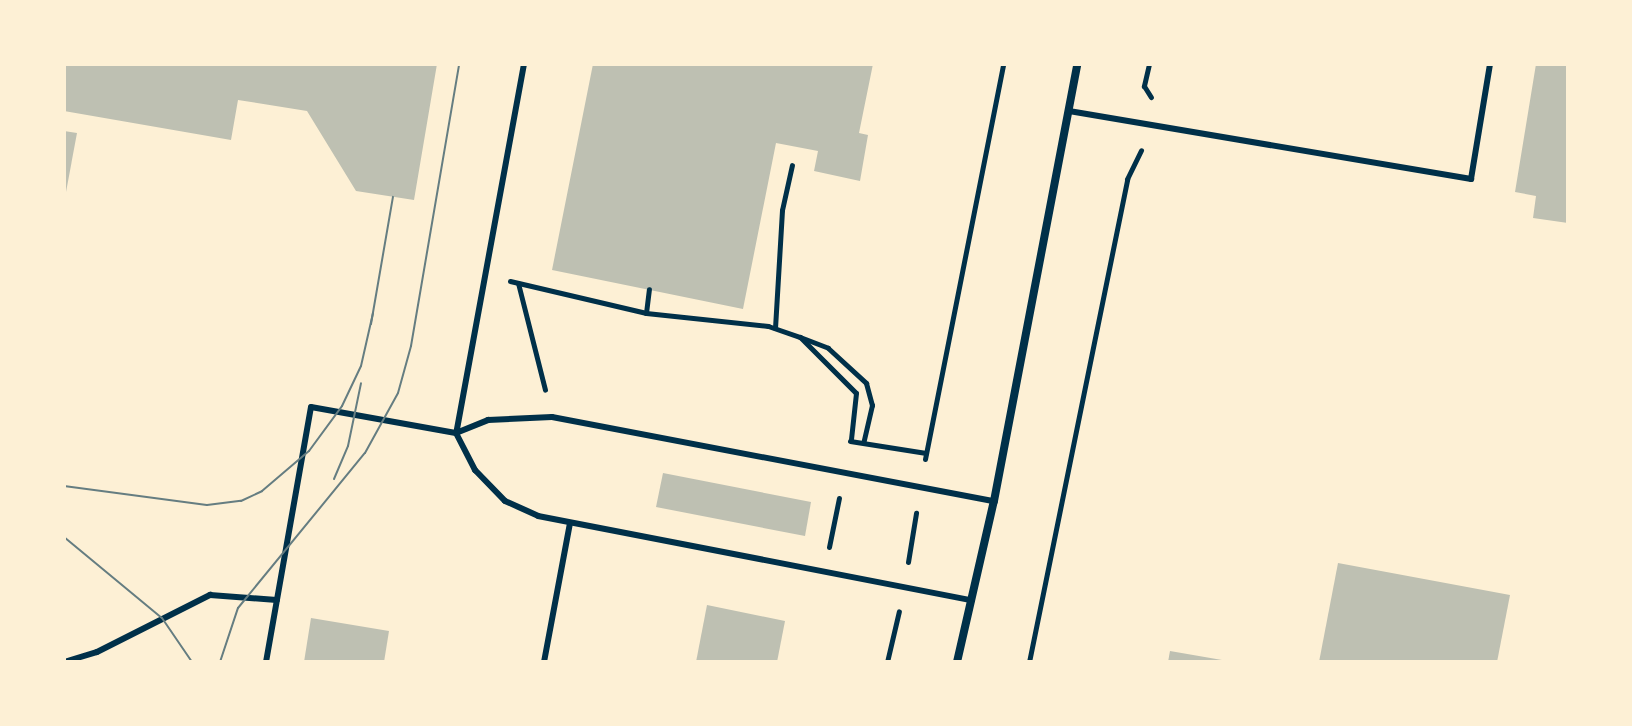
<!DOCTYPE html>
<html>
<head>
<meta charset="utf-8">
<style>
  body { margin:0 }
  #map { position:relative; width:1632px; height:726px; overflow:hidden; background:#fdf0d5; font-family:"Libre Baskerville",serif }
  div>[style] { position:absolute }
  .building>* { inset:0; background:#bec0b2 }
  .path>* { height:5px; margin:-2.5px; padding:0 2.5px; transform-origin:2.5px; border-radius:2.5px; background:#003049 }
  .service>* { height:6px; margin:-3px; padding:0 3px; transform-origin:3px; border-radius:3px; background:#003049 }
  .minor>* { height:8px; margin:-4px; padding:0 4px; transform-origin:4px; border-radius:4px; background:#003049 }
  .tram>* { height:2px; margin:-1px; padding:0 1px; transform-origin:1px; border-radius:1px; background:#657d81 }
  span { translate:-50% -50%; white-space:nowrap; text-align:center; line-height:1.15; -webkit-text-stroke:8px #fdf0d5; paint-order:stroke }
  .frame { position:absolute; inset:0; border:66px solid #fdf0d5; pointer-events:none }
</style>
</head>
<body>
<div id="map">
  <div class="building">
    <i style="clip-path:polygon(64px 64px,437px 64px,414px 200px,356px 191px,307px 111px,238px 100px,231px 140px,64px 111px)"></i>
    <i style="clip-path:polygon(593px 64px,873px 64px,859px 133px,868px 135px,860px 181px,814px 171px,818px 151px,776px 143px,743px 309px,552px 270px)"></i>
    <i style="clip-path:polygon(1536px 64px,1568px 64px,1568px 223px,1533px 218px,1536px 196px,1515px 192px)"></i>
    <i style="clip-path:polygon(64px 131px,77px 133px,66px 192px,64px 192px)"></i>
    <i style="clip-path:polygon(663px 473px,811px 502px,805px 536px,656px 507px)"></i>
    <i style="clip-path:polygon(1338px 563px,1510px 595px,1497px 662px,1319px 662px)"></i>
    <i style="clip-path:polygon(707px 605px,785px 621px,777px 662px,696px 662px)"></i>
    <i style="clip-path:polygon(311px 618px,389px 631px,384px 662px,304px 662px)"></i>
    <i style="clip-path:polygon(1170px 651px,1222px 660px,1222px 662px,1168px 662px)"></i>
  </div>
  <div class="path">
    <i style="left:1149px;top:64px;width:23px;rotate:103deg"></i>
    <i style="left:1144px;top:86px;width:13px;rotate:58deg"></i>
    <i style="left:510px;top:281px;width:140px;rotate:13.2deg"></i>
    <i style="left:646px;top:313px;width:123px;rotate:6.1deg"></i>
    <i style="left:768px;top:326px;width:34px;rotate:19deg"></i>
    <i style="left:800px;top:337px;width:79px;rotate:45deg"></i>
    <i style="left:856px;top:393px;width:46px;rotate:96.2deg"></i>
    <i style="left:518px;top:283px;width:110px;rotate:75.8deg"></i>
    <i style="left:646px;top:313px;width:24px;rotate:-83deg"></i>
    <i style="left:775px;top:328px;width:118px;rotate:-86.6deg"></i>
    <i style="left:782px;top:210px;width:46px;rotate:-77.5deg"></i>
    <i style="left:800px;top:337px;width:30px;rotate:21deg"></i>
    <i style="left:828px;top:348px;width:52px;rotate:42.6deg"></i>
    <i style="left:866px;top:383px;width:23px;rotate:75deg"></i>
    <i style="left:872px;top:405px;width:37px;rotate:103deg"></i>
    <i style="left:850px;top:441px;width:77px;rotate:9deg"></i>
    <i style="left:925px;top:459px;width:403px;rotate:-78.8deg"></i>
    <i style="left:829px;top:547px;width:50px;rotate:-78.5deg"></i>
    <i style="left:908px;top:562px;width:50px;rotate:-80.7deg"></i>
    <i style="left:887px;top:662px;width:52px;rotate:-76.8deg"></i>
    <i style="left:1029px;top:662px;width:493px;rotate:-78.5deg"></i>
    <i style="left:1127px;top:179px;width:32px;rotate:-64deg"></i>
  </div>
  <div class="service">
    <i style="left:524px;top:64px;width:375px;rotate:100.4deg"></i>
    <i style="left:456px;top:433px;width:42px;rotate:62.8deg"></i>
    <i style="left:475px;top:470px;width:43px;rotate:45.9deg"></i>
    <i style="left:505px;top:501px;width:36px;rotate:24deg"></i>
    <i style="left:538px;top:516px;width:442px;rotate:11deg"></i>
    <i style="left:1069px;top:111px;width:408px;rotate:9.6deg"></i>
    <i style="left:1471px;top:179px;width:117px;rotate:-80.6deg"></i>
    <i style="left:64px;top:662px;width:34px;rotate:-17deg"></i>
    <i style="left:97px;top:652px;width:127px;rotate:-26.8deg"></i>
    <i style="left:210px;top:595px;width:67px;rotate:4.3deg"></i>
    <i style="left:266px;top:662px;width:259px;rotate:-80deg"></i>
    <i style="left:311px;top:407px;width:147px;rotate:10.2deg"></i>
    <i style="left:456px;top:433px;width:35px;rotate:-22deg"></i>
    <i style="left:488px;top:420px;width:64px;rotate:-2.7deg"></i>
    <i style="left:552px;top:417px;width:450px;rotate:10.8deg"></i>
    <i style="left:544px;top:662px;width:141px;rotate:-79.4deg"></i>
  </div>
  <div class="minor">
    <i style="left:957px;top:662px;width:165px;rotate:-77.1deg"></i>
    <i style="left:994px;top:501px;width:445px;rotate:-79.2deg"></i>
  </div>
  <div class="tram">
    <i style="left:371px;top:324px;width:129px;rotate:-80.2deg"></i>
    <i style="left:334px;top:479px;width:36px;rotate:-67deg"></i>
    <i style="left:348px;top:446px;width:64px;rotate:-78.3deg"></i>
    <i style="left:64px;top:486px;width:144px;rotate:7.6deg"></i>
    <i style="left:207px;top:505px;width:34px;rotate:-7deg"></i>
    <i style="left:241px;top:501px;width:23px;rotate:-25deg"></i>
    <i style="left:262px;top:491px;width:62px;rotate:-40.4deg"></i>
    <i style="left:309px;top:451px;width:56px;rotate:-53.7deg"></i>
    <i style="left:342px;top:406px;width:44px;rotate:-64.6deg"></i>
    <i style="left:361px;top:366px;width:54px;rotate:-77.2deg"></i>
    <i style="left:64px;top:537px;width:127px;rotate:39.6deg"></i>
    <i style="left:162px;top:618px;width:53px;rotate:55.7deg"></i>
    <i style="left:220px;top:662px;width:57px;rotate:-71.6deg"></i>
    <i style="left:238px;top:608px;width:200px;rotate:-50.7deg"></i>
    <i style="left:365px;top:453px;width:68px;rotate:-61.2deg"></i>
    <i style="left:398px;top:393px;width:49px;rotate:-74.5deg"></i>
    <i style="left:411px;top:346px;width:286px;rotate:-80.3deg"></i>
  </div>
  <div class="frame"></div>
</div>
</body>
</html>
